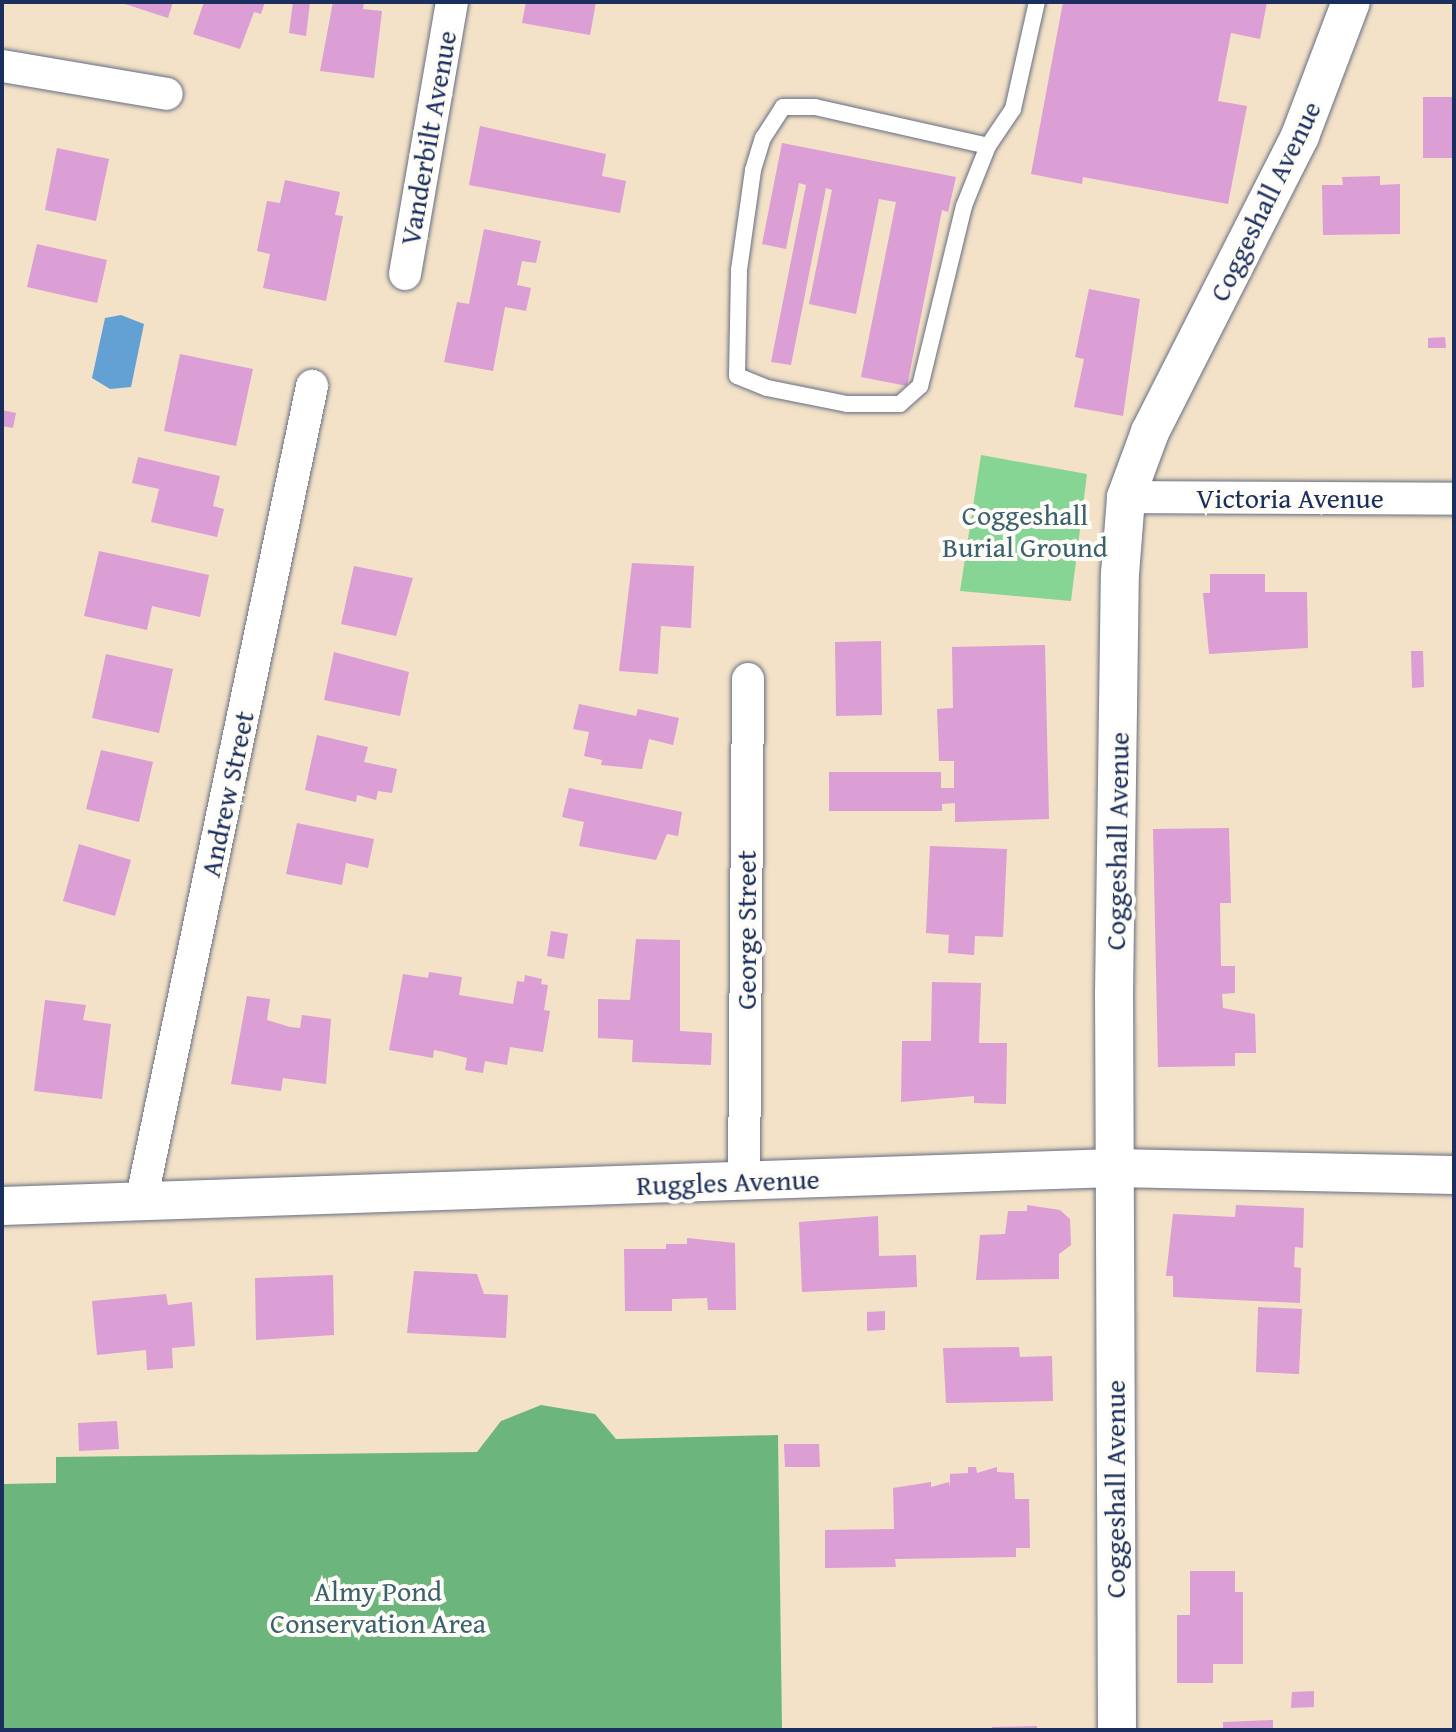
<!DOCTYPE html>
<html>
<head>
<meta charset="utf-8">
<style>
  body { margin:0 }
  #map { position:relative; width:1456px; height:1732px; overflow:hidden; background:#f3e2c7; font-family:"Gentium Book Plus",serif }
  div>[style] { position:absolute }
  .green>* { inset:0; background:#86d595 }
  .forest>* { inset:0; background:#6cb67e }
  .water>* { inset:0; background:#63a0d4 }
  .building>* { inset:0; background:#db9ed5 }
  .roads { filter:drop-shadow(0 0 2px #676e83) drop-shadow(0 0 2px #676e83) }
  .service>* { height:16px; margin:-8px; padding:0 8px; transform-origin:8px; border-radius:8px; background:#fff }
  .minor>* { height:32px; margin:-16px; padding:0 16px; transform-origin:16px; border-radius:16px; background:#fff }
  .tertiary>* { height:38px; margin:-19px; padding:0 19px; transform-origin:19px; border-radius:19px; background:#fff }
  span { translate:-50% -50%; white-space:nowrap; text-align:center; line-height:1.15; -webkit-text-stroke:8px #fdfcf7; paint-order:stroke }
  .street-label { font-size:28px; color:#1b2f5e }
  .park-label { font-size:28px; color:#3b616e }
  .frame { position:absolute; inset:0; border:4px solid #1b2f5e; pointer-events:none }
</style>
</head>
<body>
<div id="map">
  <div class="green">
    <i style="clip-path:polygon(981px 455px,1087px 474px,1071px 601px,960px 591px)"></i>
  </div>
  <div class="forest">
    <i style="clip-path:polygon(541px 1405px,595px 1414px,616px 1439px,778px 1435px,782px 1730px,2px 1730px,2px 1484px,56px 1483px,56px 1457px,477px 1452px,501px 1421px)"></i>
  </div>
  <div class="water">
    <i style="clip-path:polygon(121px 315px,144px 324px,131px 387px,110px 389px,92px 378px,105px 318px)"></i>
  </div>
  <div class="building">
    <i style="clip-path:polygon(119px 2px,173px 2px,168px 18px)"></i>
    <i style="clip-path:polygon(204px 2px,265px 2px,261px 14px,254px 12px,240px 49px,193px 34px)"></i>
    <i style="clip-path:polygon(293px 2px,310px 2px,306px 36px,289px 33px)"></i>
    <i style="clip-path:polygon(333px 2px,364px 2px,363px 9px,382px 11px,374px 78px,320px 71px)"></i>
    <i style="clip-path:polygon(526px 2px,596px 2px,590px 35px,522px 23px)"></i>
    <i style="clip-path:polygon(1063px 2px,1267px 2px,1260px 39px,1231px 33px,1218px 101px,1247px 106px,1228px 204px,1083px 177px,1082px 184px,1031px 174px)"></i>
    <i style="clip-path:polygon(1423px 97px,1454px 97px,1454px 158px,1423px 158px)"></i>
    <i style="clip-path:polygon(480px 126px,606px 154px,602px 176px,626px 181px,620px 213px,469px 185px)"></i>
    <i style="clip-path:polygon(782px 143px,956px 177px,948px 212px,942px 210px,907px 386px,861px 377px,896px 202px,879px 199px,856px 314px,809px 304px,832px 190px,826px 188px,791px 365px,771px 362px,806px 185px,799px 183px,786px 249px,762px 244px)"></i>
    <i style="clip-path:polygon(57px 148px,109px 159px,96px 221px,45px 210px)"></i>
    <i style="clip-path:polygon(1380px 176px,1380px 185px,1400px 184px,1400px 234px,1323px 235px,1322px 185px,1343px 185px,1342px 177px)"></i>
    <i style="clip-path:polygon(285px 180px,340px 192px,335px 215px,343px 216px,326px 301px,263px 288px,270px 254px,257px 251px,267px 201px,280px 203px)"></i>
    <i style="clip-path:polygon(484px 229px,541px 241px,536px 263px,522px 261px,517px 285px,531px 288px,526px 311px,505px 307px,493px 371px,444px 362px,457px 302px,469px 304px)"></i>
    <i style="clip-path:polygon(37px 244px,107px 260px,97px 303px,27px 287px)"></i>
    <i style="clip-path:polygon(1089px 289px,1140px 299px,1123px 416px,1074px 407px,1084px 359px,1075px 357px)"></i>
    <i style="clip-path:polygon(1445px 337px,1446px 348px,1428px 348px,1428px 338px)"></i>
    <i style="clip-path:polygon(180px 354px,253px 369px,236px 446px,164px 431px)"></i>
    <i style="clip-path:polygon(2px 410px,16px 413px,13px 428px,2px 426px)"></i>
    <i style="clip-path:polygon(138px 457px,220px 476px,213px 506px,224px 509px,217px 537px,151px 522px,159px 489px,132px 483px)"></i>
    <i style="clip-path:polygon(99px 551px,209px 575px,200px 617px,152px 606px,147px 630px,84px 616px)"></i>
    <i style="clip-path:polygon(632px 563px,694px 566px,691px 628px,661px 626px,658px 674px,619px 671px)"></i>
    <i style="clip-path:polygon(354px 566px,413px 578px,396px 636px,341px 624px)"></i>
    <i style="clip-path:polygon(1210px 574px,1265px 574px,1265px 592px,1307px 592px,1308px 648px,1209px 654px,1203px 593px,1210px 593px)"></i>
    <i style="clip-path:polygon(881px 641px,882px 715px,836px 716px,835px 642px)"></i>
    <i style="clip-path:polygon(1045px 645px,1049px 819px,955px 822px,955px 803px,942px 804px,942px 811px,829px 811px,829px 772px,941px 772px,941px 788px,954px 788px,954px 761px,939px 761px,937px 709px,953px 708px,952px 647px)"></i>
    <i style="clip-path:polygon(1411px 651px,1423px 651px,1424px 687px,1412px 688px)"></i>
    <i style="clip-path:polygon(334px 652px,409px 672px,400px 716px,324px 700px)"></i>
    <i style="clip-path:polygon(106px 654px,173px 669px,159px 733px,92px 718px)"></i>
    <i style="clip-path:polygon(579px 704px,636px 716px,638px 709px,679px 718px,673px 745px,649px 739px,642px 769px,601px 765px,602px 760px,584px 756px,589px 732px,573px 729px)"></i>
    <i style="clip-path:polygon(317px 735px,368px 747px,364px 762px,397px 769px,392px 793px,378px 791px,376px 800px,357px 795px,356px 802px,305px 790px)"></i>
    <i style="clip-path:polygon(101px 750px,153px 762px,139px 822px,86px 809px)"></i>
    <i style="clip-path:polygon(569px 788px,682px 812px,678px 836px,667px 834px,656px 860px,579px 846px,584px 822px,562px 817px)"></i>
    <i style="clip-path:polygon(297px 823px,374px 839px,368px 868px,346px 863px,342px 885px,286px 874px)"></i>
    <i style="clip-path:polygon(1229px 828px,1231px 903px,1220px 903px,1221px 966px,1235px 966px,1235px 993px,1222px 994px,1223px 1008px,1255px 1014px,1256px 1053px,1235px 1053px,1235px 1066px,1158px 1067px,1153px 829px)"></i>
    <i style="clip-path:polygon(79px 844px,131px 860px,115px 916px,63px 901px)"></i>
    <i style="clip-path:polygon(930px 846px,1007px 849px,1003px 937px,975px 936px,974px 955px,948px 953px,949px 935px,926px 933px)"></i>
    <i style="clip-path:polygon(551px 931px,568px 934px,564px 959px,547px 956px)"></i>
    <i style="clip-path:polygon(636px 939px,680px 940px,680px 1031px,712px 1033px,711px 1065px,632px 1062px,633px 1040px,598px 1038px,598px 999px,630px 1000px)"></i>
    <i style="clip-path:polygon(429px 972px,462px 977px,459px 995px,513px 1004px,517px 981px,524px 982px,525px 975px,542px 979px,541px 984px,548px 985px,544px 1010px,550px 1011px,543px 1052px,510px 1047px,507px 1065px,485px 1061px,483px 1073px,465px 1070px,467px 1058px,444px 1052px,434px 1050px,433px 1058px,389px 1050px,403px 974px,428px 978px)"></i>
    <i style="clip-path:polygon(932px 982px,981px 983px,979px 1043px,1007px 1043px,1006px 1104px,974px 1103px,974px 1096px,901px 1102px,902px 1041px,931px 1041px)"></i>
    <i style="clip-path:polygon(247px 996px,270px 999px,267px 1020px,290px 1027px,300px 1028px,302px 1015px,331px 1019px,326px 1084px,283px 1078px,281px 1091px,231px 1084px)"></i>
    <i style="clip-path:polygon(45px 1000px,86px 1005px,83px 1020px,111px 1024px,102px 1099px,34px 1091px)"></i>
    <i style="clip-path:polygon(1027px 1205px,1060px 1210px,1070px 1219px,1071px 1245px,1059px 1254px,1059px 1279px,976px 1280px,980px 1235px,1005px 1234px,1008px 1211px,1027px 1211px)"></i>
    <i style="clip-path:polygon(1236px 1205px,1304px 1208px,1303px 1248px,1295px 1247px,1294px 1267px,1301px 1268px,1300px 1303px,1173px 1297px,1173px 1276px,1166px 1276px,1173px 1214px,1235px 1217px)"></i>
    <i style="clip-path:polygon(878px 1216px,879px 1256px,916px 1255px,917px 1287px,802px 1292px,799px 1222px)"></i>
    <i style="clip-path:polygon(687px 1238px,735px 1243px,736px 1310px,708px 1310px,707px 1298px,672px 1299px,672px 1311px,625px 1311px,624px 1249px,666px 1249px,666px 1244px,687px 1244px)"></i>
    <i style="clip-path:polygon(414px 1271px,477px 1274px,484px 1294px,508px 1295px,506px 1338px,407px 1333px)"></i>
    <i style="clip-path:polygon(333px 1275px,334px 1335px,256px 1340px,255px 1278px)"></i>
    <i style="clip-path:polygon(166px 1294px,168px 1305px,192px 1302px,195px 1346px,172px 1348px,173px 1368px,147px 1370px,146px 1350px,97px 1355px,92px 1301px)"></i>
    <i style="clip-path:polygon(1258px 1307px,1302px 1309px,1299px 1374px,1256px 1372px)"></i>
    <i style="clip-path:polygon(885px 1311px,885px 1330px,867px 1331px,867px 1312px)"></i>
    <i style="clip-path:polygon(1019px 1347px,1020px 1357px,1052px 1356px,1053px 1401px,946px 1403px,943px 1348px)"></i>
    <i style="clip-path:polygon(117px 1421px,119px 1449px,79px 1451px,78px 1423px)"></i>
    <i style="clip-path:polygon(784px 1444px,819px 1444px,820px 1467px,785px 1467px)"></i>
    <i style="clip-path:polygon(968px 1467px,976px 1467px,977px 1473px,997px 1467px,997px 1472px,1014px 1473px,1015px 1499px,1029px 1499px,1030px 1548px,1016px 1548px,1016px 1557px,895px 1559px,896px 1567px,825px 1568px,825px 1530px,894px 1529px,893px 1488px,931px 1482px,931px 1487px,949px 1482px,950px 1487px,950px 1474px,968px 1473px)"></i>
    <i style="clip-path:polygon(1190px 1571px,1235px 1571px,1235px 1592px,1243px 1592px,1243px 1664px,1213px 1664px,1213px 1683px,1177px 1683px,1177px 1615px,1190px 1615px)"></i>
    <i style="clip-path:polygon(1314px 1691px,1314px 1707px,1291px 1708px,1292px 1692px)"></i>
    <i style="clip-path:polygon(1273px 1720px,1273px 1730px,1223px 1730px,1223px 1722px)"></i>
    <i style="clip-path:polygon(1037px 1726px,1037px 1730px,992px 1730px,992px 1727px)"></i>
  </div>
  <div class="roads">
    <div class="service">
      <i style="left:783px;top:107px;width:32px"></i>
      <i style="left:815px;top:107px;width:177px;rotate:12.7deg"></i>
      <i style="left:988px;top:146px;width:65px;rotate:111.8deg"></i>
      <i style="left:964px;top:206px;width:185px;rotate:103.7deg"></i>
      <i style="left:920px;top:386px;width:27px;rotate:138deg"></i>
      <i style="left:900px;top:404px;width:53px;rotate:180deg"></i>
      <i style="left:847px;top:404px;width:82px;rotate:-168.7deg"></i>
      <i style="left:767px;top:388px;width:32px;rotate:-158deg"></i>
      <i style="left:737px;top:376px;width:106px;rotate:-88.9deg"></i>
      <i style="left:739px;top:270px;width:101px;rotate:-82deg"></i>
      <i style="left:753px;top:170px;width:34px;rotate:-73deg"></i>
      <i style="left:763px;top:138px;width:37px;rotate:-57deg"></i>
      <i style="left:988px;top:146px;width:45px;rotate:-56deg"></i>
      <i style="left:1013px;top:109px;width:110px;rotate:-77.4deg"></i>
    </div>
    <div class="minor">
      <i style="left:2px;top:66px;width:167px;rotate:9.6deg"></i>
      <i style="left:405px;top:274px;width:276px;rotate:-80.2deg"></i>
      <i style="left:1126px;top:497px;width:328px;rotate:0.3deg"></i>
      <i style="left:744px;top:1182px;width:503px;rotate:-89.54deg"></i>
      <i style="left:141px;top:1202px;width:834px;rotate:-78.16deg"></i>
    </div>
    <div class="tertiary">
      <i style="left:2px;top:1206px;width:1113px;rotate:-1.96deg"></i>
      <i style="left:1114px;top:1168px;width:340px;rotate:1.2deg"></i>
      <i style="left:1117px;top:1730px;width:736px;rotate:-90.23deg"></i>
      <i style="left:1114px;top:994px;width:420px;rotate:-89.2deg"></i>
      <i style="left:1120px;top:574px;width:77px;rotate:-85.5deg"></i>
      <i style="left:1126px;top:497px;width:69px;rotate:-69.7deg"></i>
      <i style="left:1150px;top:432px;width:332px;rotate:-63.1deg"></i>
      <i style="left:1300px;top:136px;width:143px;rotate:-69.2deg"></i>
    </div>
  </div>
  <div class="street-label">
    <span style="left:428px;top:138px;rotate:-80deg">Vanderbilt Avenue</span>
    <span style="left:1265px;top:201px;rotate:-64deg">Coggeshall Avenue</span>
    <span style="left:1290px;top:498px">Victoria Avenue</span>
    <span style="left:227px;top:794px;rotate:-78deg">Andrew Street</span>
    <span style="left:1117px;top:841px;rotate:-89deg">Coggeshall Avenue</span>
    <span style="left:746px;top:930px;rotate:-90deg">George Street</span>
    <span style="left:728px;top:1182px;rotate:-2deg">Ruggles Avenue</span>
    <span style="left:1115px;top:1489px;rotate:-90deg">Coggeshall Avenue</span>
  </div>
  <div class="park-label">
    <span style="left:1025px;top:531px">Coggeshall<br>Burial Ground</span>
    <span style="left:378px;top:1607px">Almy Pond<br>Conservation Area</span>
  </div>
  <div class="frame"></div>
</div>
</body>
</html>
